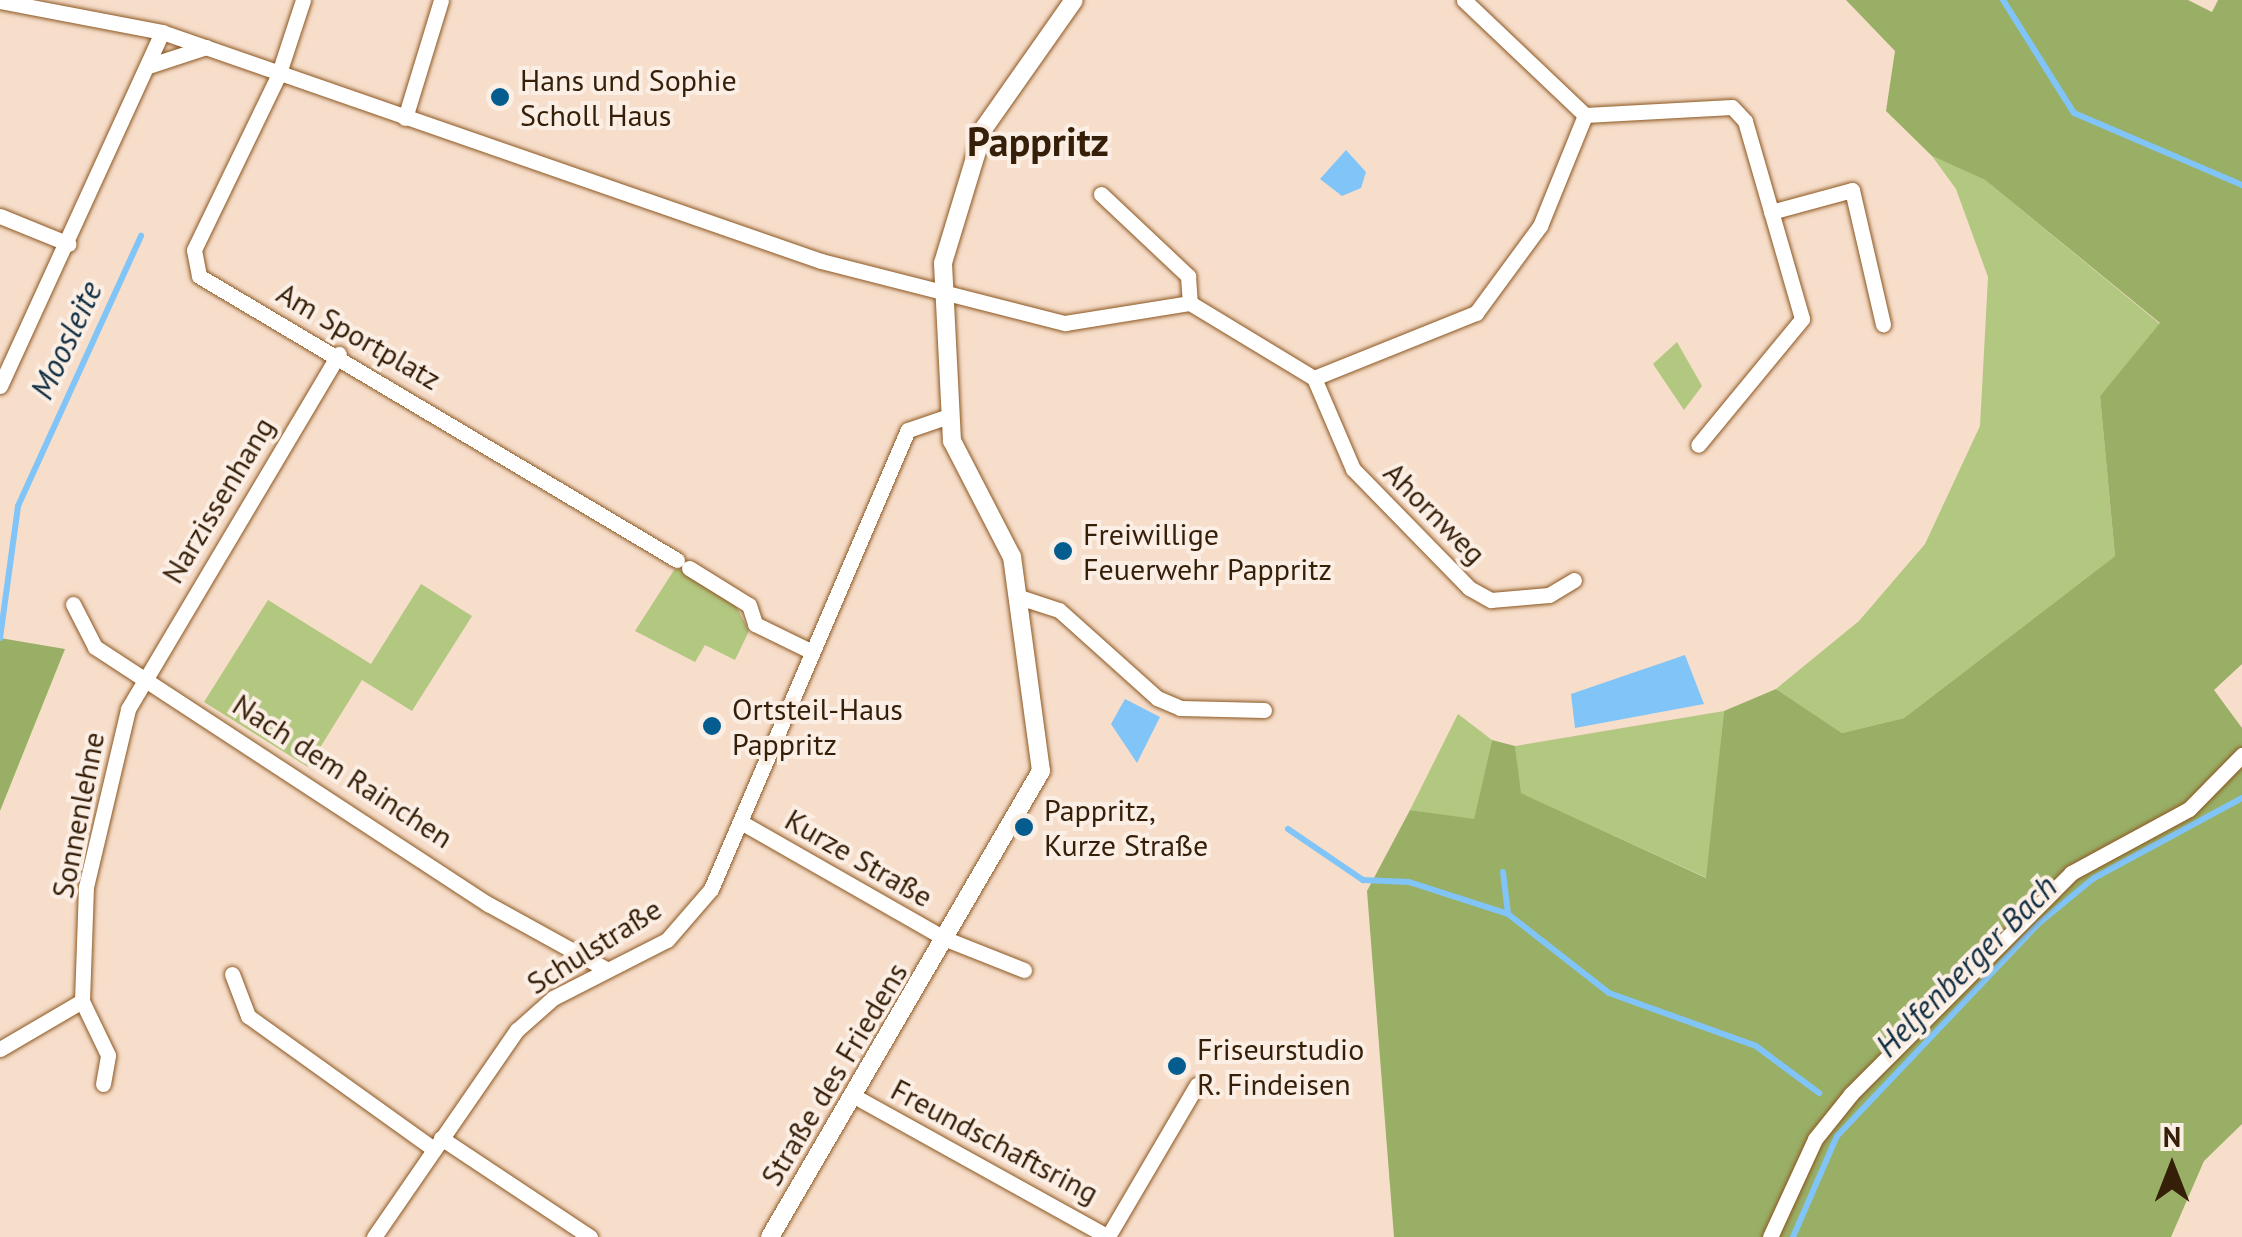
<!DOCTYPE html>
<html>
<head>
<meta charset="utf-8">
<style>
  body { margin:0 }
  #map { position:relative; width:2242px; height:1237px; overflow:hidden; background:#f7deca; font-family:"PT Sans",sans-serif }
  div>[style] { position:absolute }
  .green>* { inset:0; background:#b2c780 }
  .forest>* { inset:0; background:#99af66 }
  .water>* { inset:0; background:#81c4f7 }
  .stream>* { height:6px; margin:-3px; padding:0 3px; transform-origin:3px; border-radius:3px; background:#81c4f7 }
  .roads { filter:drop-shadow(0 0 2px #8c5721) drop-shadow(0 0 2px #8c5721) }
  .minor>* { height:15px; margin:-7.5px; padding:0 7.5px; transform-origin:7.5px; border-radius:7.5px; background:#fff }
  .tertiary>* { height:18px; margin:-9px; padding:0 9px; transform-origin:9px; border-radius:9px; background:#fff }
  .dots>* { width:28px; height:28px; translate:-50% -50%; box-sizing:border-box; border:5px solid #fbeee4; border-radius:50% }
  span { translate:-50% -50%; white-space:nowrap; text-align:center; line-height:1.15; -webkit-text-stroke:8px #fbeee4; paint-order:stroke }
  .poi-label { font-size:30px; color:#361f09 }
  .left { translate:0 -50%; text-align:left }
  .street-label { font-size:30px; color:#361f09 }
  .water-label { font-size:32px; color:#112e43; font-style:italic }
  .district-label { font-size:40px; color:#361f09; font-weight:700 }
  .north { position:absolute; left:2122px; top:1117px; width:100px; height:100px; -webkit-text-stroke:8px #fbeee4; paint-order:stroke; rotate:0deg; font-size:28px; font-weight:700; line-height:40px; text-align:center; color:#361f09 }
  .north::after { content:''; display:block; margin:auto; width:35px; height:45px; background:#361f09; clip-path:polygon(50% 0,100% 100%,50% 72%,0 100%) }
</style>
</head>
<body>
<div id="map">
  <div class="green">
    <i style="clip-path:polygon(1932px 156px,1985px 180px,2160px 324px,2100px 396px,2115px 556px,1904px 718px,1842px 733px,1776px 689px,1859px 621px,1925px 544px,1980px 426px,1988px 277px,1956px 189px)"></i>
    <i style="clip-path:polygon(1677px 342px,1702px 386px,1684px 410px,1653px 364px)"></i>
    <i style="clip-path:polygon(676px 567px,736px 606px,749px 631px,735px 660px,705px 645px,695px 662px,635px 631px)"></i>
    <i style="clip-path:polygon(421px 584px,472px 616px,412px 711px,362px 680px,308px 767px,204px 702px,268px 600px,371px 664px)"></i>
    <i style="clip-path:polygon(1724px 711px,1707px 878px,1520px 793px,1515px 746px)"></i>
    <i style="clip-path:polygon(1458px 714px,1492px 740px,1474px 820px,1410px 810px)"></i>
  </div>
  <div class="forest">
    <i style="clip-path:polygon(1846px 0,2188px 0,2212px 12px,2218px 0,2242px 0,2242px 664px,2214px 690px,2242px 728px,2242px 1124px,2204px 1161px,2171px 1237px,1394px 1237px,1367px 891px,1410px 810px,1474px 819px,1492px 740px,1515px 746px,1521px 793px,1706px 878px,1724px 711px,1776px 689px,1842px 733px,1904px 718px,2115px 556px,2100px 396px,2160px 323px,1985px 180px,1932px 156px,1886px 111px,1895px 51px)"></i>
    <i style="clip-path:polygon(0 638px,65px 649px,0 811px)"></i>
  </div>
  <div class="water">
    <i style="clip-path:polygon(1346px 150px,1366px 172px,1361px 188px,1342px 196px,1320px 179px)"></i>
    <i style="clip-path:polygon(1685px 655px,1704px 704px,1575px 728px,1571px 694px)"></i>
    <i style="clip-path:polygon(1125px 699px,1160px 717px,1137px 763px,1111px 724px)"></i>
  </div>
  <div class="stream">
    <i style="left:2003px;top:0;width:133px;rotate:57.9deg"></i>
    <i style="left:2074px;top:113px;width:183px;rotate:23.2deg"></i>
    <i style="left:0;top:638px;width:133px;rotate:-82.2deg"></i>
    <i style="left:18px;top:506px;width:297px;rotate:-65.5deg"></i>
    <i style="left:1288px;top:829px;width:91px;rotate:34.2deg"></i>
    <i style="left:1363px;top:880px;width:46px;rotate:2.5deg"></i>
    <i style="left:1409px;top:882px;width:104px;rotate:17.9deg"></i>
    <i style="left:1508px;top:914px;width:128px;rotate:38deg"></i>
    <i style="left:1609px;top:993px;width:156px;rotate:19.8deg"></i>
    <i style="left:1756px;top:1046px;width:79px;rotate:36.7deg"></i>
    <i style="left:1503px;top:872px;width:42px;rotate:83.2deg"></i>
    <i style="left:1793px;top:1237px;width:110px;rotate:-66.5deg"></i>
    <i style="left:1837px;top:1136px;width:292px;rotate:-46.5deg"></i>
    <i style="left:2038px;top:924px;width:72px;rotate:-39.4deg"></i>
    <i style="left:2094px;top:878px;width:168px;rotate:-28.4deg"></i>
  </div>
  <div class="roads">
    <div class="minor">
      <i style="left:303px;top:0;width:80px;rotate:108.2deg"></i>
      <i style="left:278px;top:76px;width:193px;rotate:115.8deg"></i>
      <i style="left:194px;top:250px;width:26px;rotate:79deg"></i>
      <i style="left:199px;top:276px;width:556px;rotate:30.72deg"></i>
      <i style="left:0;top:1px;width:165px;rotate:10.8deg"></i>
      <i style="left:162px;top:32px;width:698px;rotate:19.16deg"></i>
      <i style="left:821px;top:261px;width:252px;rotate:14.3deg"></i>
      <i style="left:1065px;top:323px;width:127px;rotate:-9.1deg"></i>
      <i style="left:1190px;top:303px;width:145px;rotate:31.2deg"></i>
      <i style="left:1314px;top:378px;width:175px;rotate:-21.9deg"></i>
      <i style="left:1476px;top:313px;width:108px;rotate:-53.7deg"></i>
      <i style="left:1540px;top:226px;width:120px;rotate:-67.9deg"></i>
      <i style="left:1585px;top:115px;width:167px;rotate:-136.5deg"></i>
      <i style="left:148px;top:66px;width:61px;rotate:-18.1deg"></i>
      <i style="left:1585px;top:115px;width:147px;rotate:-3.1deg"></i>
      <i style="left:1732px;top:107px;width:19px;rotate:47deg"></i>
      <i style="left:1745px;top:121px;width:206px;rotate:73.9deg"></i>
      <i style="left:1802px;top:319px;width:163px;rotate:129.5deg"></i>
      <i style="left:405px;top:118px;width:123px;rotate:-73deg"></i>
      <i style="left:1101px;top:194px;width:120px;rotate:43.3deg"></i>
      <i style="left:1188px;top:276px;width:27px;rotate:86deg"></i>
      <i style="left:1771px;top:212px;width:84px;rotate:-15.2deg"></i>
      <i style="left:1852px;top:190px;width:138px;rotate:77deg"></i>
      <i style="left:0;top:216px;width:74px;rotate:22.1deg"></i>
      <i style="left:1314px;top:378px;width:99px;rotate:66.8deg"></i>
      <i style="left:1353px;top:469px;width:166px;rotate:45.7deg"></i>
      <i style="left:1469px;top:588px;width:25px;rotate:29deg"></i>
      <i style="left:1491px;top:600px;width:58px;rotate:-4.9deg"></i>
      <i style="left:1549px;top:595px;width:29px;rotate:-31deg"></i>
      <i style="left:0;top:386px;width:389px;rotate:-65.4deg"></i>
      <i style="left:689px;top:568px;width:70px;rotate:31.7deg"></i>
      <i style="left:749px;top:605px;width:20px;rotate:72deg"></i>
      <i style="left:755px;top:624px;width:61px;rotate:26.1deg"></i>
      <i style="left:1022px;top:598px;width:39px;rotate:18deg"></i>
      <i style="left:1059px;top:610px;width:132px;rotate:41.9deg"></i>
      <i style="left:1157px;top:698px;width:25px;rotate:23deg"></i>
      <i style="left:1180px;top:708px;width:84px;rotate:1.4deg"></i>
      <i style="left:73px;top:604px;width:48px;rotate:62.9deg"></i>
      <i style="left:95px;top:647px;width:470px;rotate:33.2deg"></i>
      <i style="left:488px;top:904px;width:132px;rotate:28.9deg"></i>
      <i style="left:746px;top:825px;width:230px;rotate:29.7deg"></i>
      <i style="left:946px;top:939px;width:84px;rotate:21.7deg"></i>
      <i style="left:232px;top:974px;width:45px;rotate:69.1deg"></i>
      <i style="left:248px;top:1016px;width:229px;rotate:35.6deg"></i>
      <i style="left:0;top:1049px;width:95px;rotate:-30.3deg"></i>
      <i style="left:103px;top:1084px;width:29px;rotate:-80deg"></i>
      <i style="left:108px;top:1055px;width:60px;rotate:-115.7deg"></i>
      <i style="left:82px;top:1001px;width:114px;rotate:-88deg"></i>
      <i style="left:86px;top:887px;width:183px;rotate:-76.7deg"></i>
      <i style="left:128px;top:709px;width:413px;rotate:-59.3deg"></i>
      <i style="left:854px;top:1096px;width:291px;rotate:29deg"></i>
      <i style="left:441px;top:1138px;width:179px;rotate:33.6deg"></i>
      <i style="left:1110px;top:1233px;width:172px;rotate:-59.6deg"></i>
      <i style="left:374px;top:1237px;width:252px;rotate:-55.4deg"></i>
      <i style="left:517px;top:1030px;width:48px;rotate:-41.6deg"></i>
      <i style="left:553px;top:998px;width:128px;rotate:-27deg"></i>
      <i style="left:667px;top:940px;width:67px;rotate:-49.2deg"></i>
      <i style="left:711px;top:889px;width:499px;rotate:-66.8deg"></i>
      <i style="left:908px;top:430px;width:43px;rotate:-18.9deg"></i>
      <i style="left:1770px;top:1237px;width:108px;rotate:-65.3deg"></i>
      <i style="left:1815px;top:1139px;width:58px;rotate:-51.3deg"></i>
      <i style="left:1851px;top:1094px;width:312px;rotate:-45.1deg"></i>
      <i style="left:2071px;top:873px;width:134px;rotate:-28.5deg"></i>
      <i style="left:2189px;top:809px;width:76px;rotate:-45.5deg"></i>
    </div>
    <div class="tertiary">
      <i style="left:770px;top:1237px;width:539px;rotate:-59.82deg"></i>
      <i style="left:1041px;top:771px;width:216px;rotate:-97.7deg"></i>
      <i style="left:1012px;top:557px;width:131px;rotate:-117.3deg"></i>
      <i style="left:952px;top:441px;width:178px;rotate:-92.9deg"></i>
      <i style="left:943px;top:263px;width:141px;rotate:-73.1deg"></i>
      <i style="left:984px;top:128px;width:156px;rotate:-54.9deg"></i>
    </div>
  </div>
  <div class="dots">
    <i style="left:500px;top:97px;background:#045d8e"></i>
    <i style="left:1063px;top:551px;background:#045d8e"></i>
    <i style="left:712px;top:726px;background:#045d8e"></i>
    <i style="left:1024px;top:827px;background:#045d8e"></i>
    <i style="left:1177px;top:1066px;background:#045d8e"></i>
  </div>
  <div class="poi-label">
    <span class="left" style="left:520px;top:97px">Hans und Sophie<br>Scholl Haus</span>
    <span class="left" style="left:1083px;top:551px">Freiwillige<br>Feuerwehr Pappritz</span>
    <span class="left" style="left:732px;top:726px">Ortsteil-Haus<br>Pappritz</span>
    <span class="left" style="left:1044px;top:827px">Pappritz,<br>Kurze Straße</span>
    <span class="left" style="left:1197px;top:1066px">Friseurstudio<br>R. Findeisen</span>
  </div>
  <div class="street-label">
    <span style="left:359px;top:336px;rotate:30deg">Am Sportplatz</span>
    <span style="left:218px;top:500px;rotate:-59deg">Narzissenhang</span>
    <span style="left:1435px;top:513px;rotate:45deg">Ahornweg</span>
    <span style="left:343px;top:771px;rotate:33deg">Nach dem Rainchen</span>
    <span style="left:78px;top:815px;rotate:-79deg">Sonnenlehne</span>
    <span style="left:859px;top:858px;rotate:30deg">Kurze Straße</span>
    <span style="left:594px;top:946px;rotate:-32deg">Schulstraße</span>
    <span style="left:834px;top:1074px;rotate:-59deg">Straße des Friedens</span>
    <span style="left:995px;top:1141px;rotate:28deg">Freundschaftsring</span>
  </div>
  <div class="water-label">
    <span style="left:66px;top:340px;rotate:-65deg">Moosleite</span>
    <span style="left:1966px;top:966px;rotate:-45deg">Helfenberger Bach</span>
  </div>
  <div class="district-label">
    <span style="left:1038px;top:141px">Pappritz</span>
  </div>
  <div class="north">N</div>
</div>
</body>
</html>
